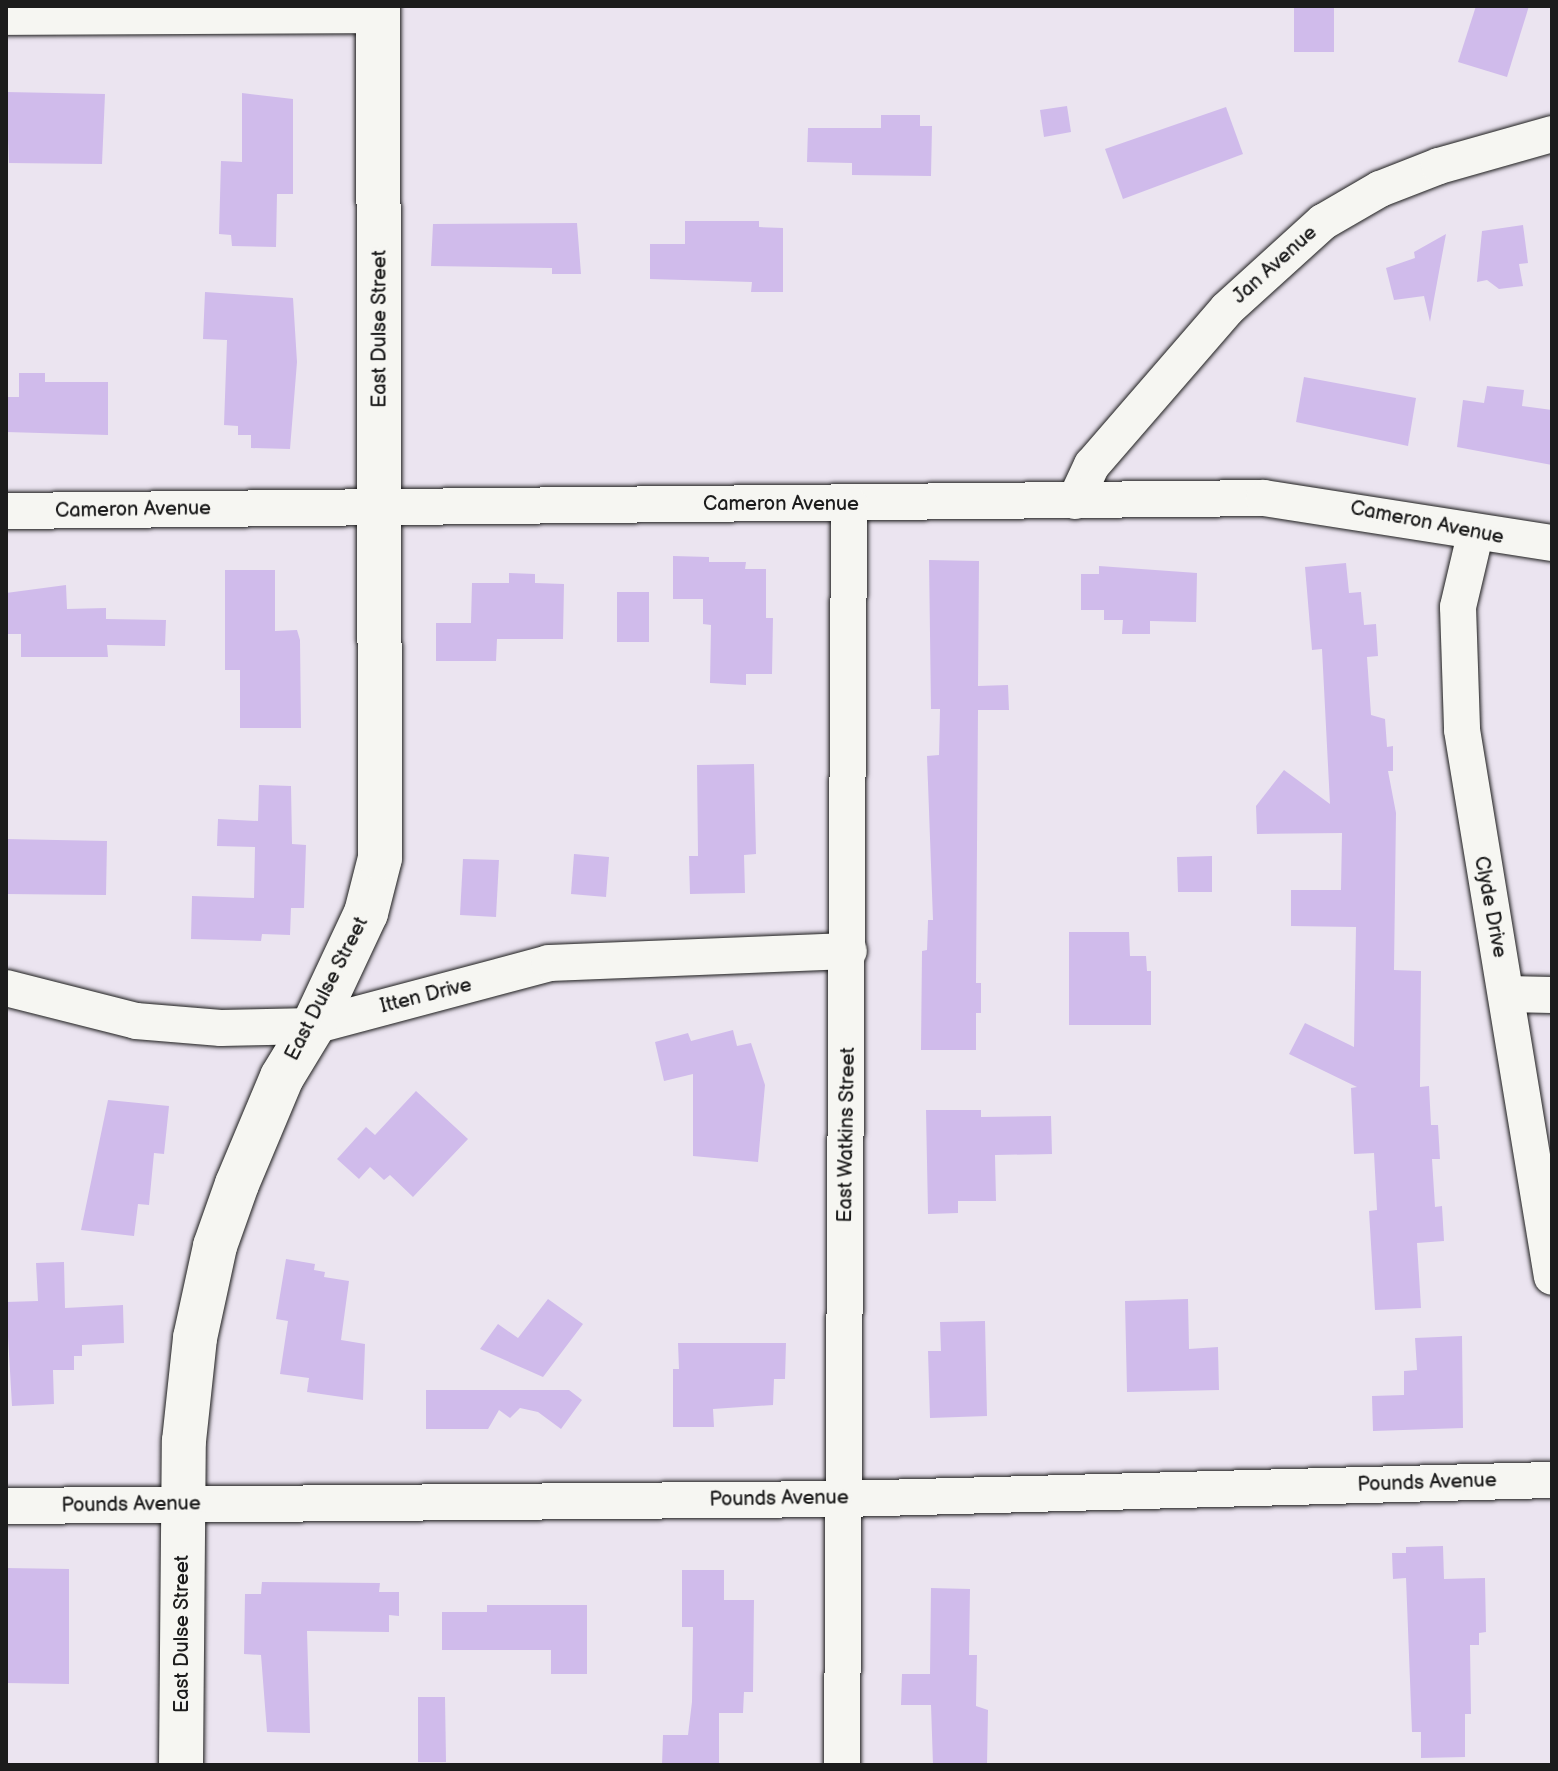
<!DOCTYPE html>
<html>
<head>
<meta charset="utf-8">
<style>
  body { margin:0 }
  #map { position:relative; width:1558px; height:1771px; overflow:hidden; background:#ebe4f0; font-family:"Balsamiq Sans",sans-serif }
  div>[style] { position:absolute }
  .building>* { inset:0; background:#d0bbeb }
  .roads { filter:drop-shadow(0 0 2px #1c1c1c) drop-shadow(0 0 2px #1c1c1c) }
  .minor>* { height:36px; margin:-18px; padding:0 18px; transform-origin:18px; border-radius:18px; background:#f6f6f2 }
  .tertiary>* { height:44px; margin:-22px; padding:0 22px; transform-origin:22px; border-radius:22px; background:#f6f6f2 }
  span { translate:-50% -50%; white-space:nowrap; text-align:center; line-height:1.15; -webkit-text-stroke:6px #f6f6f2; paint-order:stroke }
  .street-label { font-size:20px; color:#1c1c1c }
  .frame { position:absolute; inset:0; border:8px solid #1c1c1c; pointer-events:none }
</style>
</head>
<body>
<div id="map">
  <div class="building">
    <i style="clip-path:polygon(1294px 6px,1334px 6px,1334px 52px,1294px 52px)"></i>
    <i style="clip-path:polygon(1476px 6px,1529px 6px,1507px 77px,1458px 62px)"></i>
    <i style="clip-path:polygon(6px 92px,105px 94px,102px 164px,9px 163px)"></i>
    <i style="clip-path:polygon(242px 93px,293px 99px,293px 194px,277px 194px,276px 247px,232px 246px,231px 235px,219px 234px,221px 161px,242px 162px)"></i>
    <i style="clip-path:polygon(1067px 106px,1071px 132px,1044px 137px,1040px 110px)"></i>
    <i style="clip-path:polygon(1226px 107px,1243px 154px,1123px 199px,1105px 149px)"></i>
    <i style="clip-path:polygon(881px 115px,920px 115px,920px 126px,932px 126px,931px 176px,852px 175px,852px 163px,807px 162px,808px 128px,881px 128px)"></i>
    <i style="clip-path:polygon(685px 221px,759px 221px,759px 227px,783px 228px,783px 292px,751px 292px,752px 282px,650px 279px,650px 244px,685px 244px)"></i>
    <i style="clip-path:polygon(577px 223px,581px 274px,552px 274px,552px 268px,431px 266px,433px 224px)"></i>
    <i style="clip-path:polygon(1523px 225px,1528px 263px,1519px 264px,1523px 286px,1499px 289px,1487px 280px,1477px 282px,1482px 231px)"></i>
    <i style="clip-path:polygon(1446px 234px,1434px 299px,1430px 322px,1424px 296px,1394px 300px,1386px 268px,1415px 258px,1414px 252px)"></i>
    <i style="clip-path:polygon(205px 292px,293px 298px,297px 362px,290px 449px,251px 448px,251px 435px,238px 435px,238px 426px,224px 425px,227px 340px,203px 339px)"></i>
    <i style="clip-path:polygon(19px 373px,45px 373px,45px 382px,108px 382px,108px 435px,6px 432px,6px 397px,19px 397px)"></i>
    <i style="clip-path:polygon(1304px 377px,1416px 398px,1408px 446px,1296px 422px)"></i>
    <i style="clip-path:polygon(1487px 386px,1524px 390px,1522px 406px,1552px 410px,1552px 465px,1457px 447px,1463px 400px,1484px 403px)"></i>
    <i style="clip-path:polygon(673px 556px,709px 557px,709px 562px,746px 562px,745px 569px,766px 569px,766px 618px,773px 618px,772px 674px,746px 674px,746px 685px,710px 683px,711px 625px,703px 624px,703px 599px,673px 599px)"></i>
    <i style="clip-path:polygon(929px 560px,979px 561px,978px 686px,1008px 685px,1009px 710px,978px 710px,976px 983px,981px 983px,981px 1013px,976px 1013px,976px 1050px,921px 1050px,922px 951px,927px 950px,928px 920px,933px 920px,927px 756px,939px 755px,940px 709px,931px 709px)"></i>
    <i style="clip-path:polygon(1346px 563px,1349px 593px,1361px 592px,1364px 625px,1376px 624px,1378px 656px,1367px 657px,1371px 715px,1385px 719px,1387px 747px,1393px 746px,1393px 771px,1388px 771px,1396px 813px,1394px 970px,1421px 971px,1420px 1087px,1429px 1086px,1431px 1125px,1438px 1125px,1440px 1159px,1432px 1159px,1435px 1207px,1442px 1206px,1444px 1241px,1417px 1243px,1421px 1308px,1375px 1310px,1369px 1211px,1377px 1210px,1374px 1153px,1354px 1154px,1351px 1088px,1357px 1087px,1289px 1054px,1305px 1023px,1354px 1047px,1356px 927px,1291px 926px,1291px 890px,1341px 890px,1342px 833px,1257px 834px,1256px 806px,1284px 770px,1330px 804px,1322px 649px,1312px 650px,1305px 567px)"></i>
    <i style="clip-path:polygon(1099px 566px,1197px 573px,1196px 622px,1150px 621px,1150px 634px,1122px 634px,1123px 620px,1104px 620px,1104px 610px,1081px 610px,1081px 574px,1099px 574px)"></i>
    <i style="clip-path:polygon(225px 570px,275px 570px,275px 631px,297px 630px,300px 640px,301px 728px,240px 728px,240px 670px,225px 670px)"></i>
    <i style="clip-path:polygon(509px 573px,535px 574px,535px 583px,564px 584px,563px 639px,497px 639px,496px 661px,436px 661px,436px 623px,471px 623px,472px 583px,509px 583px)"></i>
    <i style="clip-path:polygon(66px 585px,67px 609px,106px 608px,106px 619px,166px 620px,165px 646px,107px 645px,108px 657px,21px 657px,21px 634px,6px 634px,6px 593px)"></i>
    <i style="clip-path:polygon(617px 592px,649px 592px,649px 642px,617px 642px)"></i>
    <i style="clip-path:polygon(754px 764px,756px 854px,744px 855px,745px 893px,690px 894px,689px 856px,698px 856px,697px 765px)"></i>
    <i style="clip-path:polygon(259px 785px,291px 786px,292px 844px,306px 845px,304px 908px,291px 908px,290px 935px,262px 934px,261px 941px,191px 939px,192px 896px,254px 898px,255px 847px,217px 846px,218px 819px,258px 821px)"></i>
    <i style="clip-path:polygon(6px 839px,107px 841px,106px 895px,6px 894px)"></i>
    <i style="clip-path:polygon(574px 854px,609px 857px,606px 897px,571px 894px)"></i>
    <i style="clip-path:polygon(1212px 856px,1212px 892px,1178px 892px,1177px 857px)"></i>
    <i style="clip-path:polygon(463px 859px,499px 860px,496px 917px,460px 915px)"></i>
    <i style="clip-path:polygon(1069px 932px,1129px 932px,1130px 956px,1146px 956px,1147px 971px,1151px 971px,1151px 1025px,1069px 1025px)"></i>
    <i style="clip-path:polygon(733px 1030px,737px 1046px,751px 1043px,765px 1085px,758px 1162px,693px 1156px,693px 1074px,664px 1081px,655px 1042px,688px 1033px,691px 1041px)"></i>
    <i style="clip-path:polygon(416px 1091px,468px 1139px,413px 1197px,390px 1175px,384px 1180px,370px 1167px,359px 1179px,337px 1159px,366px 1127px,375px 1135px)"></i>
    <i style="clip-path:polygon(108px 1100px,169px 1106px,164px 1154px,154px 1153px,149px 1205px,138px 1204px,134px 1236px,81px 1230px)"></i>
    <i style="clip-path:polygon(926px 1110px,981px 1110px,981px 1117px,1051px 1116px,1052px 1154px,995px 1155px,996px 1201px,958px 1201px,958px 1213px,928px 1214px)"></i>
    <i style="clip-path:polygon(286px 1259px,315px 1264px,314px 1270px,325px 1272px,324px 1277px,349px 1281px,341px 1340px,365px 1344px,363px 1400px,307px 1392px,309px 1378px,280px 1374px,288px 1321px,276px 1319px)"></i>
    <i style="clip-path:polygon(64px 1262px,65px 1308px,123px 1305px,124px 1343px,82px 1345px,82px 1356px,74px 1356px,74px 1370px,53px 1370px,54px 1404px,12px 1406px,6px 1302px,38px 1301px,36px 1263px)"></i>
    <i style="clip-path:polygon(548px 1299px,583px 1324px,543px 1377px,480px 1349px,498px 1324px,518px 1338px)"></i>
    <i style="clip-path:polygon(1188px 1299px,1189px 1349px,1218px 1347px,1219px 1390px,1127px 1392px,1125px 1301px)"></i>
    <i style="clip-path:polygon(985px 1321px,987px 1416px,930px 1418px,928px 1351px,941px 1351px,940px 1322px)"></i>
    <i style="clip-path:polygon(1462px 1336px,1463px 1428px,1373px 1431px,1372px 1396px,1404px 1395px,1404px 1371px,1417px 1370px,1415px 1338px)"></i>
    <i style="clip-path:polygon(678px 1343px,786px 1343px,785px 1379px,774px 1379px,773px 1405px,713px 1409px,714px 1427px,673px 1427px,673px 1369px,679px 1369px)"></i>
    <i style="clip-path:polygon(426px 1390px,569px 1390px,582px 1400px,561px 1429px,538px 1412px,520px 1408px,510px 1418px,499px 1410px,488px 1429px,426px 1429px)"></i>
    <i style="clip-path:polygon(1443px 1546px,1444px 1579px,1485px 1578px,1486px 1632px,1479px 1633px,1479px 1645px,1470px 1645px,1471px 1714px,1465px 1714px,1465px 1757px,1421px 1758px,1421px 1732px,1412px 1732px,1406px 1578px,1393px 1579px,1392px 1553px,1406px 1553px,1406px 1547px)"></i>
    <i style="clip-path:polygon(6px 1568px,69px 1569px,69px 1684px,6px 1683px)"></i>
    <i style="clip-path:polygon(682px 1570px,724px 1570px,724px 1600px,754px 1600px,753px 1692px,744px 1692px,743px 1713px,719px 1713px,719px 1765px,662px 1765px,663px 1735px,688px 1735px,692px 1702px,693px 1627px,682px 1627px)"></i>
    <i style="clip-path:polygon(262px 1582px,380px 1583px,379px 1592px,399px 1592px,399px 1616px,389px 1615px,389px 1632px,307px 1631px,310px 1733px,267px 1732px,261px 1655px,244px 1654px,245px 1594px,261px 1594px)"></i>
    <i style="clip-path:polygon(931px 1588px,970px 1589px,969px 1655px,977px 1655px,976px 1706px,988px 1710px,987px 1765px,933px 1765px,931px 1705px,901px 1705px,902px 1674px,930px 1674px)"></i>
    <i style="clip-path:polygon(487px 1605px,587px 1605px,587px 1674px,551px 1674px,551px 1650px,442px 1650px,442px 1612px,487px 1612px)"></i>
    <i style="clip-path:polygon(418px 1697px,445px 1697px,446px 1762px,418px 1762px)"></i>
  </div>
  <div class="roads">
    <div class="minor">
      <i style="left:6px;top:17px;width:372px;rotate:-0.3deg"></i>
      <i style="left:1075px;top:501px;width:40px;rotate:-65deg"></i>
      <i style="left:1092px;top:465px;width:206px;rotate:-49.1deg"></i>
      <i style="left:1227px;top:309px;width:130px;rotate:-42.2deg"></i>
      <i style="left:1323px;top:222px;width:66px;rotate:-30.1deg"></i>
      <i style="left:1380px;top:189px;width:63px;rotate:-21.3deg"></i>
      <i style="left:1439px;top:166px;width:117px;rotate:-15.8deg"></i>
      <i style="left:6px;top:511px;width:1258px;rotate:-0.59deg"></i>
      <i style="left:1264px;top:498px;width:291px;rotate:8.9deg"></i>
      <i style="left:1475px;top:535px;width:74px;rotate:103.3deg"></i>
      <i style="left:1458px;top:607px;width:123px;rotate:88.1deg"></i>
      <i style="left:1462px;top:730px;width:554px;rotate:80.66deg"></i>
      <i style="left:6px;top:988px;width:134px;rotate:14.2deg"></i>
      <i style="left:136px;top:1021px;width:85px;rotate:4.7deg"></i>
      <i style="left:221px;top:1028px;width:92px;rotate:-1.2deg"></i>
      <i style="left:313px;top:1026px;width:244px;rotate:-14.9deg"></i>
      <i style="left:549px;top:963px;width:300px;rotate:-2.3deg"></i>
      <i style="left:1507px;top:994px;width:45px;rotate:1.3deg"></i>
      <i style="left:6px;top:1506px;width:838px;rotate:-0.48deg"></i>
      <i style="left:844px;top:1499px;width:708px;rotate:-1.54deg"></i>
      <i style="left:842px;top:1765px;width:1261px;rotate:-89.68deg"></i>
    </div>
    <div class="tertiary">
      <i style="left:181px;top:1765px;width:324px;rotate:-89.5deg"></i>
      <i style="left:184px;top:1441px;width:104px;rotate:-83.9deg"></i>
      <i style="left:195px;top:1338px;width:94px;rotate:-77.7deg"></i>
      <i style="left:215px;top:1246px;width:66px;rotate:-70.5deg"></i>
      <i style="left:237px;top:1184px;width:116px;rotate:-67.2deg"></i>
      <i style="left:282px;top:1077px;width:60px;rotate:-58.7deg"></i>
      <i style="left:313px;top:1026px;width:125px;rotate:-64.9deg"></i>
      <i style="left:366px;top:913px;width:57px;rotate:-75.7deg"></i>
      <i style="left:380px;top:858px;width:852px;rotate:-90.13deg"></i>
    </div>
  </div>
  <div class="street-label">
    <span style="left:1275px;top:265px;rotate:-42deg">Jan Avenue</span>
    <span style="left:380px;top:329px;rotate:-90deg">East Dulse Street</span>
    <span style="left:781px;top:504px">Cameron Avenue</span>
    <span style="left:133px;top:510px;rotate:-1deg">Cameron Avenue</span>
    <span style="left:1427px;top:523px;rotate:11deg">Cameron Avenue</span>
    <span style="left:1490px;top:907px;rotate:79deg">Clyde Drive</span>
    <span style="left:327px;top:989px;rotate:-63deg">East Dulse Street</span>
    <span style="left:426px;top:996px;rotate:-14deg">Itten Drive</span>
    <span style="left:847px;top:1135px;rotate:-89deg">East Watkins Street</span>
    <span style="left:1427px;top:1483px;rotate:-2deg">Pounds Avenue</span>
    <span style="left:779px;top:1499px;rotate:-1deg">Pounds Avenue</span>
    <span style="left:131px;top:1505px;rotate:-1deg">Pounds Avenue</span>
    <span style="left:182px;top:1634px;rotate:-90deg">East Dulse Street</span>
  </div>
  <div class="frame"></div>
</div>
</body>
</html>
